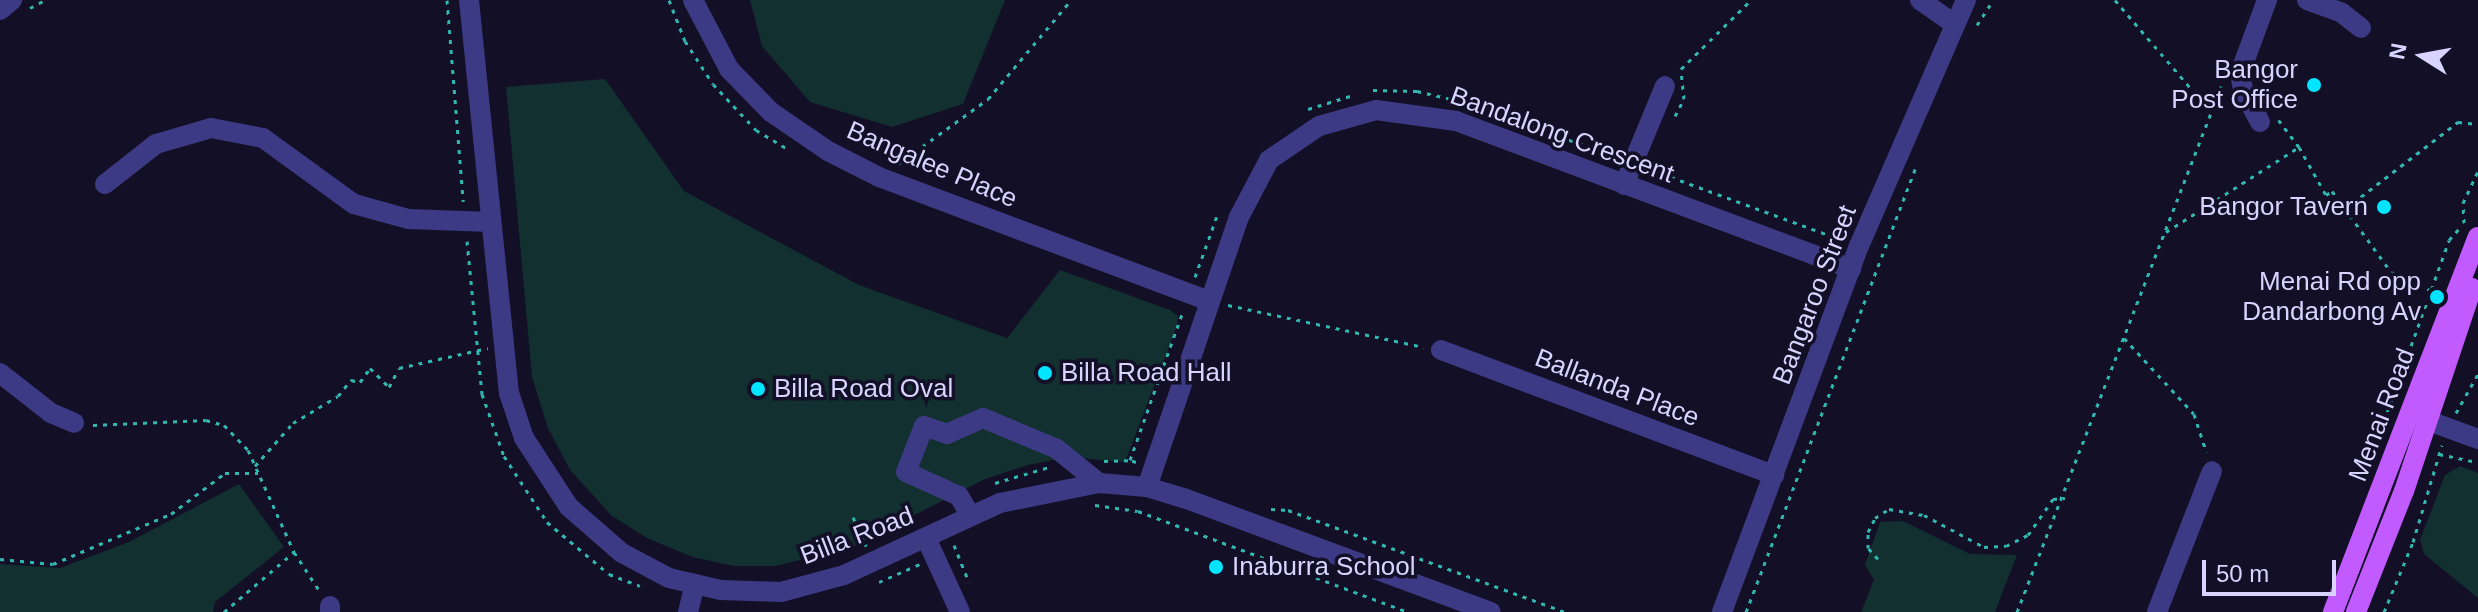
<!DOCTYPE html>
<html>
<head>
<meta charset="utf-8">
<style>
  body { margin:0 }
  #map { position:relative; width:2478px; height:612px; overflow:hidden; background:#130f26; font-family:Helvetica,sans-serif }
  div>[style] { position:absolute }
  .green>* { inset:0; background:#12302f }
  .path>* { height:3px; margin-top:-1.5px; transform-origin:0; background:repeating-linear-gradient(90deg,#2fb8b0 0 4px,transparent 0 10px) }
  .minor>* { height:20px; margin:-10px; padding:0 10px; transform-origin:10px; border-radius:10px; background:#3d3a85 }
  .major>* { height:20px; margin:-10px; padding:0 10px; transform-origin:10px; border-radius:10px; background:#c25bff }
  .dots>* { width:22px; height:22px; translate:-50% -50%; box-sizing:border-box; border:4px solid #130f26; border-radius:50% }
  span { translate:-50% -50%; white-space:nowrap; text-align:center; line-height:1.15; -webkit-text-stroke:7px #130f26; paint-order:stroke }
  .poi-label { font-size:26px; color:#d9d4ff }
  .right { translate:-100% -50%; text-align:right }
  .left { translate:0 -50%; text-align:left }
  .street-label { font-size:26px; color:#d9d4ff }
  .north { position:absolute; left:2382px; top:16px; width:80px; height:80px; -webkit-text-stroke:6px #130f26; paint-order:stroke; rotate:281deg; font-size:22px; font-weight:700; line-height:32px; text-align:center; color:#d9d4ff }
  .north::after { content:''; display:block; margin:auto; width:28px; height:36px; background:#d9d4ff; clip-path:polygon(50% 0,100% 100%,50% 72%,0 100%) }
  .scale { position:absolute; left:2202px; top:560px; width:134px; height:36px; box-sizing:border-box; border:4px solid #d9d4ff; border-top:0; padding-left:10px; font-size:24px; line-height:28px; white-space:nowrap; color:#d9d4ff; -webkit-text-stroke:6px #130f26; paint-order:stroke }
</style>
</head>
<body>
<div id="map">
  <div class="green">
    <i style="clip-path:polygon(750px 0,1005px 0,963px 104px,892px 127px,810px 102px,762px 46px)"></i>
    <i style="clip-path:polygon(605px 79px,684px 191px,859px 285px,1007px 338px,1060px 270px,1170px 310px,1178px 316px,1177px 326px,1125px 462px,1067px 457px,1028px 465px,985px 479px,854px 546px,776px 566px,734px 566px,692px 557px,647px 538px,612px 516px,570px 470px,548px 428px,532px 377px,506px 87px)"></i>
    <i style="clip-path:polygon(2460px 466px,2478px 473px,2478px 598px,2424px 554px,2420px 540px,2445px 475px)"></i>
    <i style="clip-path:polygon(239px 484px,284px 547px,215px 602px,213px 612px,0 612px,0 564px,60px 568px,129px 542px)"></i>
    <i style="clip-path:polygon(1903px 521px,1970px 554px,2017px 555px,1995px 612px,1861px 612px,1874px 580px,1865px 565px,1880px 522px)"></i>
  </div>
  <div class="path">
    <i style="left:447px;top:0;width:202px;rotate:85.4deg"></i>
    <i style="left:669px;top:0;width:44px;rotate:68.7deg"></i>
    <i style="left:685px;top:41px;width:51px;rotate:56.9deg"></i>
    <i style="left:713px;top:84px;width:63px;rotate:46.9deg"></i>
    <i style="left:756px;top:130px;width:37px;rotate:31deg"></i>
    <i style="left:2115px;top:0;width:148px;rotate:49.4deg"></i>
    <i style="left:30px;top:8px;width:17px;rotate:-28deg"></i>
    <i style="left:1977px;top:25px;width:30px;rotate:-57deg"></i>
    <i style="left:1373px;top:90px;width:44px;rotate:1.3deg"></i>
    <i style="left:1417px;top:91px;width:48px;rotate:13.2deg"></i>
    <i style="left:1475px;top:106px;width:148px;rotate:19.8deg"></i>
    <i style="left:1308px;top:109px;width:44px;rotate:-17.2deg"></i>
    <i style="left:1675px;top:116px;width:19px;rotate:-62deg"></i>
    <i style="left:1684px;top:99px;width:30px;rotate:-96deg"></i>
    <i style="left:1681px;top:69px;width:98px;rotate:-44.6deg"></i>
    <i style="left:2299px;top:147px;width:55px;rotate:60.6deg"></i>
    <i style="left:2326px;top:195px;width:7px;rotate:-34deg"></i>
    <i style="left:2332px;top:191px;width:100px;rotate:53.9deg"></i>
    <i style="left:2391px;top:272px;width:43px;rotate:24.8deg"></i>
    <i style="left:898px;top:164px;width:111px;rotate:-35.8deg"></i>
    <i style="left:988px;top:99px;width:129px;rotate:-50deg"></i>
    <i style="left:1652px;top:170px;width:200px;rotate:20.2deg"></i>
    <i style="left:2345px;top:209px;width:143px;rotate:-37.6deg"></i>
    <i style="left:2458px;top:122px;width:20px;rotate:6deg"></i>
    <i style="left:2464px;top:223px;width:20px;rotate:-93deg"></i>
    <i style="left:2463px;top:203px;width:35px;rotate:-65deg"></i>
    <i style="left:2166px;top:232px;width:158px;rotate:-32.6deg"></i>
    <i style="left:2299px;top:147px;width:34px;rotate:-127deg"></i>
    <i style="left:467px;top:241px;width:154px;rotate:84.4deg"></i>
    <i style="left:482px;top:394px;width:66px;rotate:70.5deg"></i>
    <i style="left:504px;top:456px;width:79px;rotate:56.9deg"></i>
    <i style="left:547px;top:522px;width:81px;rotate:40deg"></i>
    <i style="left:609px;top:574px;width:33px;rotate:21deg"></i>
    <i style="left:1195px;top:277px;width:65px;rotate:-70.2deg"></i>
    <i style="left:1228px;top:305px;width:200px;rotate:12.1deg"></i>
    <i style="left:2124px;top:338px;width:103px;rotate:47.4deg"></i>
    <i style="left:2194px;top:414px;width:40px;rotate:72deg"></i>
    <i style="left:2456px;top:413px;width:45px;rotate:-60.6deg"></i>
    <i style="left:2384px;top:421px;width:192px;rotate:-70.2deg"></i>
    <i style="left:2449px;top:240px;width:15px;rotate:-48deg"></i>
    <i style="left:93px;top:425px;width:113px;rotate:-2.5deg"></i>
    <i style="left:206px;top:420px;width:19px;rotate:16deg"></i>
    <i style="left:224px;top:425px;width:35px;rotate:46deg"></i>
    <i style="left:248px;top:450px;width:112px;rotate:65.7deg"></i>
    <i style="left:294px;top:552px;width:45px;rotate:56.7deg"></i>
    <i style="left:2439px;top:454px;width:40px;rotate:12deg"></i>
    <i style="left:1104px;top:461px;width:25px;rotate:-2deg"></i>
    <i style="left:1136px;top:462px;width:6px;rotate:-162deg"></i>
    <i style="left:1130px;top:460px;width:158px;rotate:-70.4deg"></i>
    <i style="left:255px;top:466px;width:57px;rotate:-48.5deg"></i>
    <i style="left:293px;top:423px;width:52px;rotate:-31deg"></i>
    <i style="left:338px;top:396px;width:21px;rotate:-51deg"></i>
    <i style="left:351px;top:380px;width:9px;rotate:13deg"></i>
    <i style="left:360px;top:382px;width:17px;rotate:-54deg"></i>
    <i style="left:370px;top:368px;width:27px;rotate:45deg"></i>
    <i style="left:389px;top:387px;width:21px;rotate:-62deg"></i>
    <i style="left:399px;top:368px;width:91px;rotate:-12.7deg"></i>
    <i style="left:995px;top:483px;width:56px;rotate:-16.5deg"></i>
    <i style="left:1095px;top:505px;width:43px;rotate:7.9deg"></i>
    <i style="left:1138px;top:511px;width:288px;rotate:20.5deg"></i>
    <i style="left:1271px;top:509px;width:17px;rotate:3deg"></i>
    <i style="left:1288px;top:510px;width:295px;rotate:20.2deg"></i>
    <i style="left:853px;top:517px;width:32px;rotate:66deg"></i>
    <i style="left:954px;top:545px;width:40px;rotate:68deg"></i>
    <i style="left:0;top:559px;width:53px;rotate:5.4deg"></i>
    <i style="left:53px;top:564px;width:128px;rotate:-23deg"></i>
    <i style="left:171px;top:514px;width:68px;rotate:-37.2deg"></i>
    <i style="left:225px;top:473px;width:33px"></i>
    <i style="left:1878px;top:559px;width:15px;rotate:-132deg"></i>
    <i style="left:1868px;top:548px;width:16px;rotate:-90deg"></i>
    <i style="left:1868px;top:532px;width:16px;rotate:-63deg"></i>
    <i style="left:1875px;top:518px;width:17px;rotate:-33deg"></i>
    <i style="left:1889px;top:509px;width:36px;rotate:10deg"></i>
    <i style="left:1924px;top:515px;width:68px;rotate:28.1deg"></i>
    <i style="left:1984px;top:547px;width:22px;rotate:-3deg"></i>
    <i style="left:2006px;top:546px;width:25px;rotate:-27deg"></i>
    <i style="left:2028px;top:535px;width:44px;rotate:-55.2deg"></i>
    <i style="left:2053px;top:499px;width:12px;rotate:-5deg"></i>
    <i style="left:879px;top:582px;width:45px;rotate:-23.7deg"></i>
    <i style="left:224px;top:612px;width:92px;rotate:-40.6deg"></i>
    <i style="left:1746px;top:612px;width:476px;rotate:-69.1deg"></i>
    <i style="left:2017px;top:612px;width:569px;rotate:-68.76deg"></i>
    <i style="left:2384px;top:612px;width:76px;rotate:-67.5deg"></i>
    <i style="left:2413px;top:542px;width:101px;rotate:-73.4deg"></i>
  </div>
  <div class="minor">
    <i style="left:469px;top:0;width:395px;rotate:84.2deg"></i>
    <i style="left:509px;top:393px;width:47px;rotate:71.6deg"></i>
    <i style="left:524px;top:438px;width:82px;rotate:56.9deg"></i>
    <i style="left:569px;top:507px;width:70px;rotate:41deg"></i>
    <i style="left:622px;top:553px;width:53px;rotate:28deg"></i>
    <i style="left:669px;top:578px;width:53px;rotate:13deg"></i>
    <i style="left:721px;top:590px;width:60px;rotate:1.9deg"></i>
    <i style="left:781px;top:592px;width:65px;rotate:-15.1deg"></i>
    <i style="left:844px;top:575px;width:172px;rotate:-24.8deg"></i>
    <i style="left:1000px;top:503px;width:101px;rotate:-11.4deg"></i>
    <i style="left:1099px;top:483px;width:48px;rotate:4.8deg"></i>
    <i style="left:1147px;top:487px;width:39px;rotate:17deg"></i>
    <i style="left:1184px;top:498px;width:327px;rotate:20.4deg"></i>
    <i style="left:693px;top:0;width:78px;rotate:62.4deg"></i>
    <i style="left:729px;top:69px;width:60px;rotate:45.7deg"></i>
    <i style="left:771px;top:112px;width:69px;rotate:34.4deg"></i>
    <i style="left:828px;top:151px;width:57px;rotate:27deg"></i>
    <i style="left:879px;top:177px;width:353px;rotate:20.6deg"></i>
    <i style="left:1920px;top:0;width:39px;rotate:35deg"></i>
    <i style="left:2307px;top:0;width:37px;rotate:20deg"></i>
    <i style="left:2342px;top:13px;width:24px;rotate:38deg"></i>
    <i style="left:0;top:10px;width:16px;rotate:-40deg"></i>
    <i style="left:2260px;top:122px;width:36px;rotate:-118deg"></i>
    <i style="left:2243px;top:90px;width:17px;rotate:-100deg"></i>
    <i style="left:2240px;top:73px;width:78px;rotate:-69.7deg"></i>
    <i style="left:105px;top:184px;width:65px;rotate:-38.1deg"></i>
    <i style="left:156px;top:144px;width:57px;rotate:-16.2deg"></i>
    <i style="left:211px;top:128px;width:53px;rotate:10.9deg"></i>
    <i style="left:263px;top:138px;width:112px;rotate:36deg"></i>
    <i style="left:354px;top:204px;width:56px;rotate:15.5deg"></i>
    <i style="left:408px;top:219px;width:82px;rotate:2.1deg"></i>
    <i style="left:1624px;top:185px;width:107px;rotate:-67.5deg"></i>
    <i style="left:1441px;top:350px;width:356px;rotate:20.6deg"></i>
    <i style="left:0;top:373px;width:65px;rotate:38.1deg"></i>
    <i style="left:51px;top:413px;width:25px;rotate:23deg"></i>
    <i style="left:2429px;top:421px;width:52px;rotate:20.2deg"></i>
    <i style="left:1147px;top:487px;width:285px;rotate:-71.2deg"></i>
    <i style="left:1239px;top:217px;width:64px;rotate:-62.2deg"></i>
    <i style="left:1269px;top:160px;width:60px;rotate:-34.2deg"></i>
    <i style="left:1319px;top:126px;width:59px;rotate:-15.7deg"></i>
    <i style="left:1376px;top:110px;width:81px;rotate:7.8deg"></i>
    <i style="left:1456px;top:121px;width:422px;rotate:20.5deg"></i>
    <i style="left:970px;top:515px;width:22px;rotate:-120deg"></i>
    <i style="left:959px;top:496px;width:58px;rotate:-155.6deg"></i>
    <i style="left:906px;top:472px;width:49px;rotate:-68.6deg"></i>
    <i style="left:924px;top:426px;width:24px;rotate:19deg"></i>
    <i style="left:947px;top:434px;width:39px;rotate:-24deg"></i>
    <i style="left:983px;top:418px;width:80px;rotate:22.7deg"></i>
    <i style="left:1057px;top:449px;width:54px;rotate:39deg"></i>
    <i style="left:926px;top:538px;width:81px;rotate:65.3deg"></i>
    <i style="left:330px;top:612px;width:6px;rotate:-90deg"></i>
    <i style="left:688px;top:612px;width:29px;rotate:-76deg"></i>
    <i style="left:1722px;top:612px;width:391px;rotate:-69.5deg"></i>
    <i style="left:1859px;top:246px;width:268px;rotate:-66.5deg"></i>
    <i style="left:2157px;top:612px;width:151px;rotate:-68.7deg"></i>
  </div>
  <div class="major">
    <i style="left:2333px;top:612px;width:402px;rotate:-68.9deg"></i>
    <i style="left:2356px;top:612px;width:130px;rotate:-68.4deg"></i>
    <i style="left:2404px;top:491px;width:214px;rotate:-71.5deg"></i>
  </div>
  <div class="dots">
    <i style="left:2314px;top:85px;background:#00e5ff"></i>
    <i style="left:2384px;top:207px;background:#00e5ff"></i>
    <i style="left:2437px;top:297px;background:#00e5ff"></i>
    <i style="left:1045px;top:373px;background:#00e5ff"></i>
    <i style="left:758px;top:389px;background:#00e5ff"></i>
    <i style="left:1216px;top:567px;background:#00e5ff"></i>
  </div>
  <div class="poi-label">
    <span class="right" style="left:2298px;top:85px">Bangor<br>Post Office</span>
    <span class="right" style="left:2368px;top:207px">Bangor Tavern</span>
    <span class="right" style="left:2421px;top:297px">Menai Rd opp<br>Dandarbong Av</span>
    <span class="left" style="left:1061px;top:373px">Billa Road Hall</span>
    <span class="left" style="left:774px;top:389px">Billa Road Oval</span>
    <span class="left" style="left:1232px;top:567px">Inaburra School</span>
  </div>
  <div class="street-label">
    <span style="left:1562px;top:135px;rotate:20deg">Bandalong Crescent</span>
    <span style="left:932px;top:165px;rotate:23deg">Bangalee Place</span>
    <span style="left:1815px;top:295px;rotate:-69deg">Bangaroo Street</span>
    <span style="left:1617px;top:388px;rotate:21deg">Ballanda Place</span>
    <span style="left:2382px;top:415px;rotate:-69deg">Menai Road</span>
    <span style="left:857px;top:536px;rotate:-21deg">Billa Road</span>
  </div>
  <div class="north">N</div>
  <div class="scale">50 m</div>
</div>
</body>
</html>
